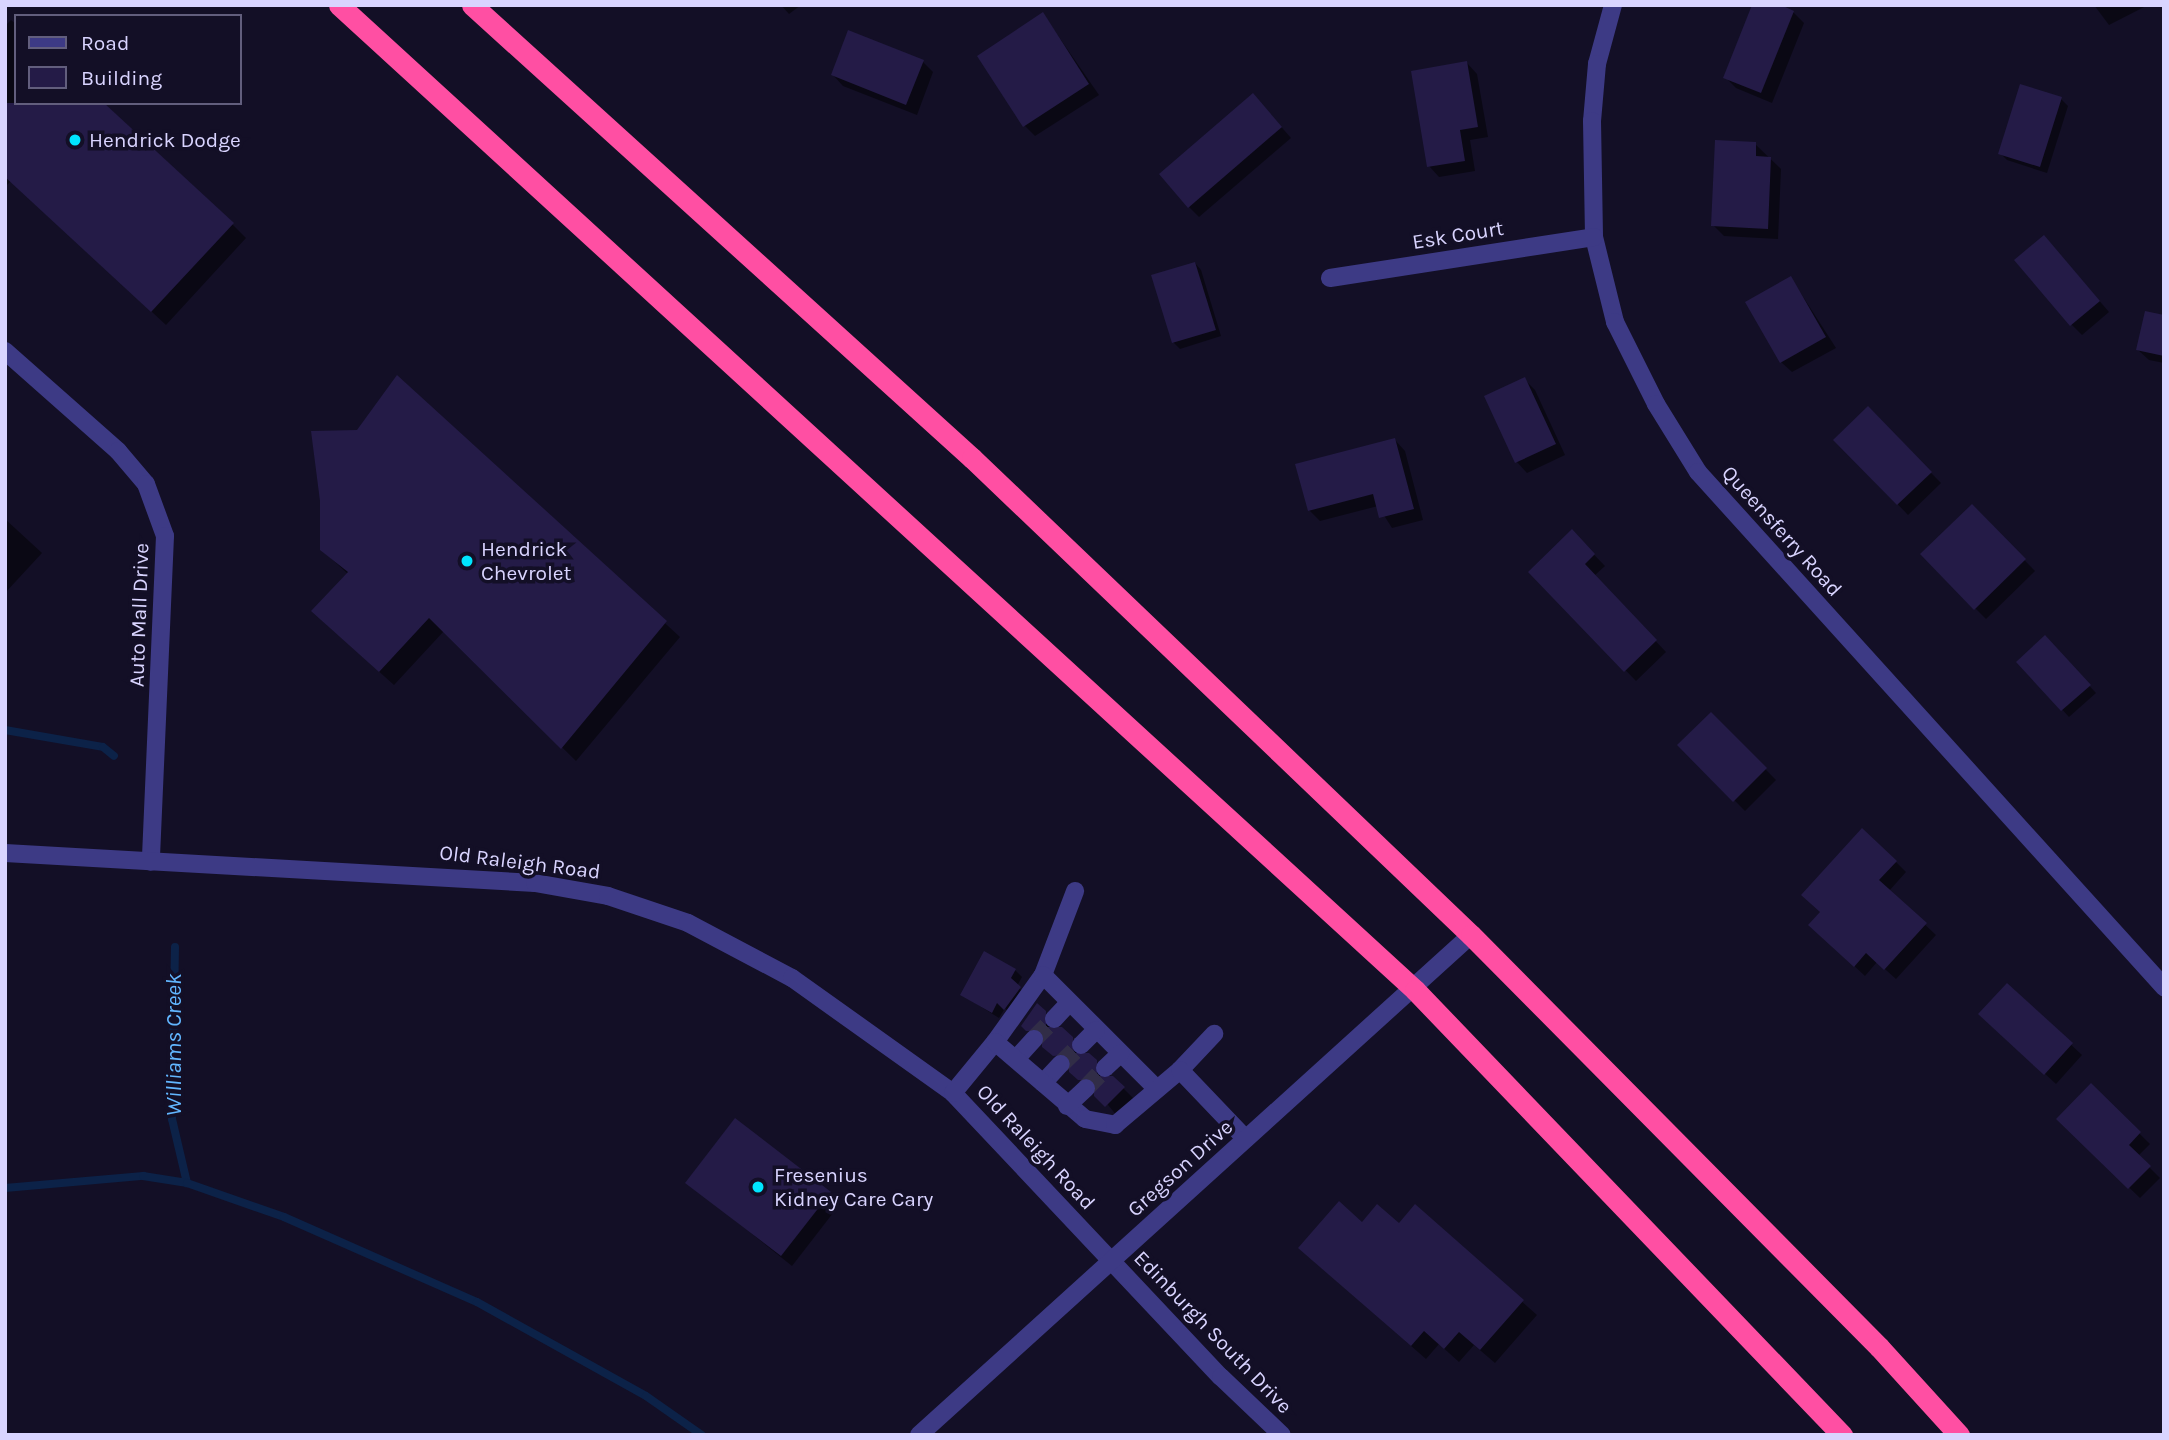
<!DOCTYPE html>
<html>
<head>
<meta charset="utf-8">
<style>
  body { margin:0 }
  #map { position:relative; width:2169px; height:1440px; overflow:hidden; background:#130f26; font-family:Karla,sans-serif }
  div>[style] { position:absolute }
  .shadow>* { inset:0; background:#0007 }
  .stream>* { height:8px; margin:-4px; padding:0 4px; transform-origin:4px; border-radius:4px; background:#0c2248 }
  .building>* { inset:0; background:#241b47 }
  .minor-tunnel>* { height:18px; margin-top:-9px; transform-origin:0; background:repeating-linear-gradient(90deg,#312d47 0 18px,transparent 0 27px) }
  .minor>* { height:18px; margin:-9px; padding:0 9px; transform-origin:9px; border-radius:9px; background:#3d3a85 }
  .highway>* { height:21px; margin:-10.5px; padding:0 10.5px; transform-origin:10.5px; border-radius:10.5px; background:#ff4fa3 }
  .dots>* { width:19px; height:19px; translate:-50% -50%; box-sizing:border-box; border:4px solid #130f26; border-radius:50% }
  span { translate:-50% -50%; white-space:nowrap; text-align:center; line-height:1.15; -webkit-text-stroke:7px #130f26; paint-order:stroke }
  .poi-label { font-size:21px; color:#d9d4ff }
  .left { translate:0 -50%; text-align:left }
  .street-label { font-size:21px; color:#d9d4ff }
  .water-label { font-size:23px; color:#62b6ff; font-style:italic }
  .frame { position:absolute; inset:0; border:7px solid #d9d4ff; pointer-events:none }
  .legend { position:absolute; left:14px; top:14px; width:228px; height:91px; box-sizing:border-box; background:#130f26; border:2px solid #625e7d; margin:0; padding:9px 12px; list-style:none; font-size:21px; color:#d9d4ff }
  .legend li { display:flex; align-items:center; gap:14px; height:35px }
  .legend b { width:35px; border:2px solid #625e7d }
</style>
</head>
<body>
<div id="map">
  <div class="shadow">
    <i style="clip-path:polygon(781px 5px,801px 5px,789px 14px)"></i>
    <i style="clip-path:polygon(2094px 5px,2148px 5px,2109px 25px)"></i>
    <i style="clip-path:polygon(1793px 12px,1804px 23px,1772px 103px,1736px 88px,1725px 77px)"></i>
    <i style="clip-path:polygon(1043px 14px,1099px 95px,1035px 136px,1025px 126px)"></i>
    <i style="clip-path:polygon(11px 20px,16px 24px,16px 103px,232px 224px,246px 238px,166px 325px,11px 181px,5px 187px,5px 26px)"></i>
    <i style="clip-path:polygon(923px 62px,933px 72px,917px 115px,843px 86px,833px 75px)"></i>
    <i style="clip-path:polygon(1467px 63px,1477px 74px,1488px 137px,1470px 140px,1475px 171px,1439px 177px,1429px 166px)"></i>
    <i style="clip-path:polygon(2061px 99px,2068px 106px,2047px 173px,2007px 160px,2000px 153px)"></i>
    <i style="clip-path:polygon(1263px 106px,1291px 138px,1199px 217px,1189px 207px)"></i>
    <i style="clip-path:polygon(1755px 144px,1781px 169px,1778px 239px,1724px 236px,1713px 225px)"></i>
    <i style="clip-path:polygon(2054px 248px,2109px 312px,2082px 335px,2072px 325px)"></i>
    <i style="clip-path:polygon(1195px 263px,1201px 270px,1221px 336px,1180px 349px,1173px 342px)"></i>
    <i style="clip-path:polygon(1791px 278px,1836px 348px,1792px 372px,1781px 362px)"></i>
    <i style="clip-path:polygon(2164px 317px,2164px 363px,2149px 360px,2138px 350px)"></i>
    <i style="clip-path:polygon(398px 378px,680px 637px,576px 761px,444px 631px,394px 685px,327px 625px,348px 574px,321px 549px,358px 432px)"></i>
    <i style="clip-path:polygon(1524px 379px,1535px 390px,1565px 455px,1527px 473px,1517px 462px,1486px 397px)"></i>
    <i style="clip-path:polygon(1868px 409px,1941px 483px,1908px 515px,1836px 440px)"></i>
    <i style="clip-path:polygon(1395px 440px,1405px 451px,1423px 520px,1392px 528px,1378px 506px,1320px 521px,1309px 510px)"></i>
    <i style="clip-path:polygon(1972px 506px,2035px 571px,1986px 619px,1922px 555px)"></i>
    <i style="clip-path:polygon(5px 519px,42px 553px,5px 593px)"></i>
    <i style="clip-path:polygon(1572px 532px,1605px 566px,1594px 576px,1666px 652px,1636px 681px,1530px 572px)"></i>
    <i style="clip-path:polygon(2045px 638px,2096px 693px,2069px 717px,2019px 662px)"></i>
    <i style="clip-path:polygon(1711px 714px,1776px 780px,1745px 811px,1680px 745px)"></i>
    <i style="clip-path:polygon(1896px 862px,1906px 872px,1889px 891px,1936px 935px,1896px 979px,1877px 962px,1865px 976px,1821px 935px,1822px 912px)"></i>
    <i style="clip-path:polygon(1015px 970px,1022px 977px,1017px 986px,1026px 995px,1012px 1015px,1005px 1008px,999px 1018px,962px 995px)"></i>
    <i style="clip-path:polygon(2007px 985px,2082px 1055px,2056px 1084px,1991px 1024px)"></i>
    <i style="clip-path:polygon(1037px 1005px,1056px 1029px,1061px 1029px,1083px 1055px,1088px 1055px,1096px 1085px,1099px 1065px,1107px 1078px,1113px 1078px,1134px 1099px,1117px 1116px,1096px 1090px,1090px 1090px,1070px 1066px,1065px 1066px,1044px 1041px,1023px 1025px)"></i>
    <i style="clip-path:polygon(2091px 1086px,2150px 1144px,2138px 1156px,2160px 1178px,2140px 1198px,2058px 1119px)"></i>
    <i style="clip-path:polygon(687px 1182px,829px 1194px,840px 1204px,792px 1266px)"></i>
    <i style="clip-path:polygon(1415px 1207px,1537px 1315px,1495px 1363px,1474px 1345px,1459px 1362px,1439px 1344px,1426px 1359px,1315px 1262px,1362px 1224px,1399px 1225px)"></i>
  </div>
  <div class="stream">
    <i style="left:5px;top:730px;width:99px;rotate:9.8deg"></i>
    <i style="left:103px;top:747px;width:14px;rotate:39deg"></i>
    <i style="left:175px;top:947px;width:172px;rotate:91deg"></i>
    <i style="left:172px;top:1119px;width:66px;rotate:76.8deg"></i>
    <i style="left:5px;top:1188px;width:139px;rotate:-5deg"></i>
    <i style="left:143px;top:1176px;width:45px;rotate:9deg"></i>
    <i style="left:187px;top:1183px;width:103px;rotate:19.3deg"></i>
    <i style="left:284px;top:1217px;width:211px;rotate:23.8deg"></i>
    <i style="left:477px;top:1302px;width:193px;rotate:29.1deg"></i>
    <i style="left:646px;top:1396px;width:68px;rotate:34.9deg"></i>
  </div>
  <div class="building">
    <i style="clip-path:polygon(1752px 5px,1781px 5px,1794px 11px,1761px 93px,1723px 78px)"></i>
    <i style="clip-path:polygon(1043px 12px,1089px 84px,1023px 127px,977px 56px)"></i>
    <i style="clip-path:polygon(848px 30px,924px 60px,906px 105px,831px 75px)"></i>
    <i style="clip-path:polygon(1467px 61px,1478px 127px,1460px 130px,1465px 161px,1427px 167px,1411px 71px)"></i>
    <i style="clip-path:polygon(2020px 84px,2062px 97px,2040px 167px,1998px 154px)"></i>
    <i style="clip-path:polygon(1253px 93px,1282px 127px,1188px 208px,1159px 174px)"></i>
    <i style="clip-path:polygon(5px 103px,104px 103px,234px 223px,151px 312px,5px 177px)"></i>
    <i style="clip-path:polygon(1715px 140px,1756px 142px,1756px 156px,1771px 157px,1768px 229px,1711px 226px)"></i>
    <i style="clip-path:polygon(2044px 235px,2100px 301px,2070px 326px,2014px 260px)"></i>
    <i style="clip-path:polygon(1195px 262px,1216px 330px,1172px 343px,1151px 275px)"></i>
    <i style="clip-path:polygon(1791px 276px,1826px 337px,1780px 363px,1745px 302px)"></i>
    <i style="clip-path:polygon(2145px 311px,2164px 315px,2164px 356px,2136px 350px)"></i>
    <i style="clip-path:polygon(397px 375px,667px 621px,561px 749px,429px 618px,379px 672px,311px 611px,348px 572px,320px 550px,320px 501px,311px 431px,357px 430px)"></i>
    <i style="clip-path:polygon(1525px 377px,1556px 444px,1515px 463px,1484px 396px)"></i>
    <i style="clip-path:polygon(1868px 406px,1932px 472px,1897px 505px,1833px 440px)"></i>
    <i style="clip-path:polygon(1395px 438px,1414px 509px,1379px 518px,1373px 494px,1308px 511px,1295px 464px)"></i>
    <i style="clip-path:polygon(1972px 504px,2026px 559px,1974px 610px,1920px 554px)"></i>
    <i style="clip-path:polygon(1572px 529px,1595px 554px,1585px 564px,1657px 640px,1624px 672px,1528px 572px)"></i>
    <i style="clip-path:polygon(2045px 635px,2091px 685px,2061px 711px,2016px 662px)"></i>
    <i style="clip-path:polygon(1711px 712px,1767px 768px,1733px 802px,1677px 745px)"></i>
    <i style="clip-path:polygon(1862px 828px,1897px 861px,1879px 880px,1927px 923px,1884px 970px,1866px 953px,1854px 967px,1808px 925px,1820px 912px,1801px 895px)"></i>
    <i style="clip-path:polygon(984px 951px,1016px 969px,1011px 978px,1021px 987px,1004px 1010px,997px 1003px,992px 1013px,960px 995px)"></i>
    <i style="clip-path:polygon(2007px 983px,2073px 1043px,2044px 1075px,1978px 1014px)"></i>
    <i style="clip-path:polygon(1037px 1003px,1046px 1011px,1046px 1027px,1062px 1027px,1073px 1037px,1074px 1053px,1089px 1053px,1097px 1060px,1097px 1076px,1113px 1076px,1125px 1087px,1105px 1107px,1094px 1096px,1094px 1080px,1078px 1080px,1069px 1072px,1068px 1055px,1053px 1056px,1042px 1047px,1042px 1031px,1026px 1031px,1021px 1026px)"></i>
    <i style="clip-path:polygon(2091px 1083px,2141px 1132px,2129px 1145px,2151px 1166px,2128px 1189px,2056px 1119px)"></i>
    <i style="clip-path:polygon(735px 1118px,831px 1192px,781px 1256px,685px 1183px)"></i>
    <i style="clip-path:polygon(1339px 1201px,1362px 1222px,1377px 1204px,1399px 1223px,1415px 1204px,1524px 1300px,1480px 1350px,1459px 1332px,1444px 1349px,1424px 1331px,1411px 1346px,1298px 1248px)"></i>
  </div>
  <div class="minor-tunnel">
    <i style="left:1034px;top:1039px;width:28px;rotate:-45deg"></i>
    <i style="left:1061px;top:1064px;width:28px;rotate:-44deg"></i>
    <i style="left:1086px;top:1088px;width:28px;rotate:-46deg"></i>
  </div>
  <div class="minor">
    <i style="left:1613px;top:5px;width:61px;rotate:105.2deg"></i>
    <i style="left:1597px;top:64px;width:57px;rotate:95deg"></i>
    <i style="left:1592px;top:121px;width:116px;rotate:89deg"></i>
    <i style="left:1594px;top:237px;width:88px;rotate:76.1deg"></i>
    <i style="left:1615px;top:322px;width:92px;rotate:63.4deg"></i>
    <i style="left:1656px;top:404px;width:80px;rotate:58.3deg"></i>
    <i style="left:1698px;top:472px;width:695px;rotate:47.86deg"></i>
    <i style="left:1330px;top:278px;width:267px;rotate:-8.8deg"></i>
    <i style="left:5px;top:351px;width:151px;rotate:41.5deg"></i>
    <i style="left:118px;top:451px;width:43px;rotate:49.7deg"></i>
    <i style="left:146px;top:484px;width:55px;rotate:69.9deg"></i>
    <i style="left:165px;top:536px;width:326px;rotate:92.5deg"></i>
    <i style="left:5px;top:853px;width:531px;rotate:3.24deg"></i>
    <i style="left:535px;top:883px;width:74px;rotate:10.1deg"></i>
    <i style="left:608px;top:896px;width:84px;rotate:18.6deg"></i>
    <i style="left:688px;top:923px;width:118px;rotate:27.9deg"></i>
    <i style="left:792px;top:978px;width:198px;rotate:35.5deg"></i>
    <i style="left:953px;top:1093px;width:390px;rotate:46.7deg"></i>
    <i style="left:1221px;top:1377px;width:84px;rotate:43.6deg"></i>
    <i style="left:1043px;top:975px;width:90px;rotate:-69.1deg"></i>
    <i style="left:1054px;top:1019px;width:21px;rotate:-47deg"></i>
    <i style="left:995px;top:1042px;width:82px;rotate:-54.4deg"></i>
    <i style="left:1043px;top:975px;width:161px;rotate:45deg"></i>
    <i style="left:1081px;top:1045px;width:21px;rotate:-45deg"></i>
    <i style="left:1016px;top:1059px;width:27px;rotate:-48deg"></i>
    <i style="left:1105px;top:1068px;width:21px;rotate:-43deg"></i>
    <i style="left:1180px;top:1070px;width:50px;rotate:-46.6deg"></i>
    <i style="left:1043px;top:1083px;width:26px;rotate:-47deg"></i>
    <i style="left:953px;top:1093px;width:66px;rotate:-50.5deg"></i>
    <i style="left:995px;top:1042px;width:118px;rotate:40.5deg"></i>
    <i style="left:1085px;top:1119px;width:31px;rotate:11deg"></i>
    <i style="left:1115px;top:1125px;width:85px;rotate:-40.2deg"></i>
    <i style="left:1180px;top:1070px;width:95px;rotate:46.3deg"></i>
    <i style="left:1067px;top:1106px;width:26px;rotate:-43deg"></i>
    <i style="left:919px;top:1435px;width:745px;rotate:-42.17deg"></i>
  </div>
  <div class="highway">
    <i style="left:339px;top:5px;width:1459px;rotate:42.47deg"></i>
    <i style="left:1415px;top:990px;width:617px;rotate:46.18deg"></i>
    <i style="left:472px;top:5px;width:675px;rotate:42.18deg"></i>
    <i style="left:972px;top:458px;width:690px;rotate:43.71deg"></i>
    <i style="left:1471px;top:935px;width:580px;rotate:45.28deg"></i>
    <i style="left:1879px;top:1347px;width:119px;rotate:47.7deg"></i>
  </div>
  <div class="dots">
    <i style="left:75px;top:140px;background:#00e5ff"></i>
    <i style="left:467px;top:561px;background:#00e5ff"></i>
    <i style="left:758px;top:1187px;background:#00e5ff"></i>
  </div>
  <div class="poi-label">
    <span class="left" style="left:89px;top:140px">Hendrick Dodge</span>
    <span class="left" style="left:481px;top:561px">Hendrick<br>Chevrolet</span>
    <span class="left" style="left:774px;top:1187px">Fresenius<br>Kidney Care Cary</span>
  </div>
  <div class="street-label">
    <span style="left:1458px;top:235px;rotate:-9deg">Esk Court</span>
    <span style="left:1782px;top:531px;rotate:48deg">Queensferry Road</span>
    <span style="left:139px;top:615px;rotate:-88deg">Auto Mall Drive</span>
    <span style="left:520px;top:862px;rotate:7deg">Old Raleigh Road</span>
    <span style="left:1036px;top:1147px;rotate:47deg">Old Raleigh Road</span>
    <span style="left:1180px;top:1168px;rotate:-42deg">Gregson Drive</span>
    <span style="left:1213px;top:1332px;rotate:46deg">Edinburgh South Drive</span>
  </div>
  <div class="water-label">
    <span style="left:174px;top:1045px;rotate:-90deg">Williams Creek</span>
  </div>
  <div class="frame"></div>
  <ul class="legend">
  <li><b style="height:9px;background:#3d3a85"></b>Road</li>
  <li><b style="height:19px;background:#241b47"></b>Building</li>
  </ul>
</div>
</body>
</html>
